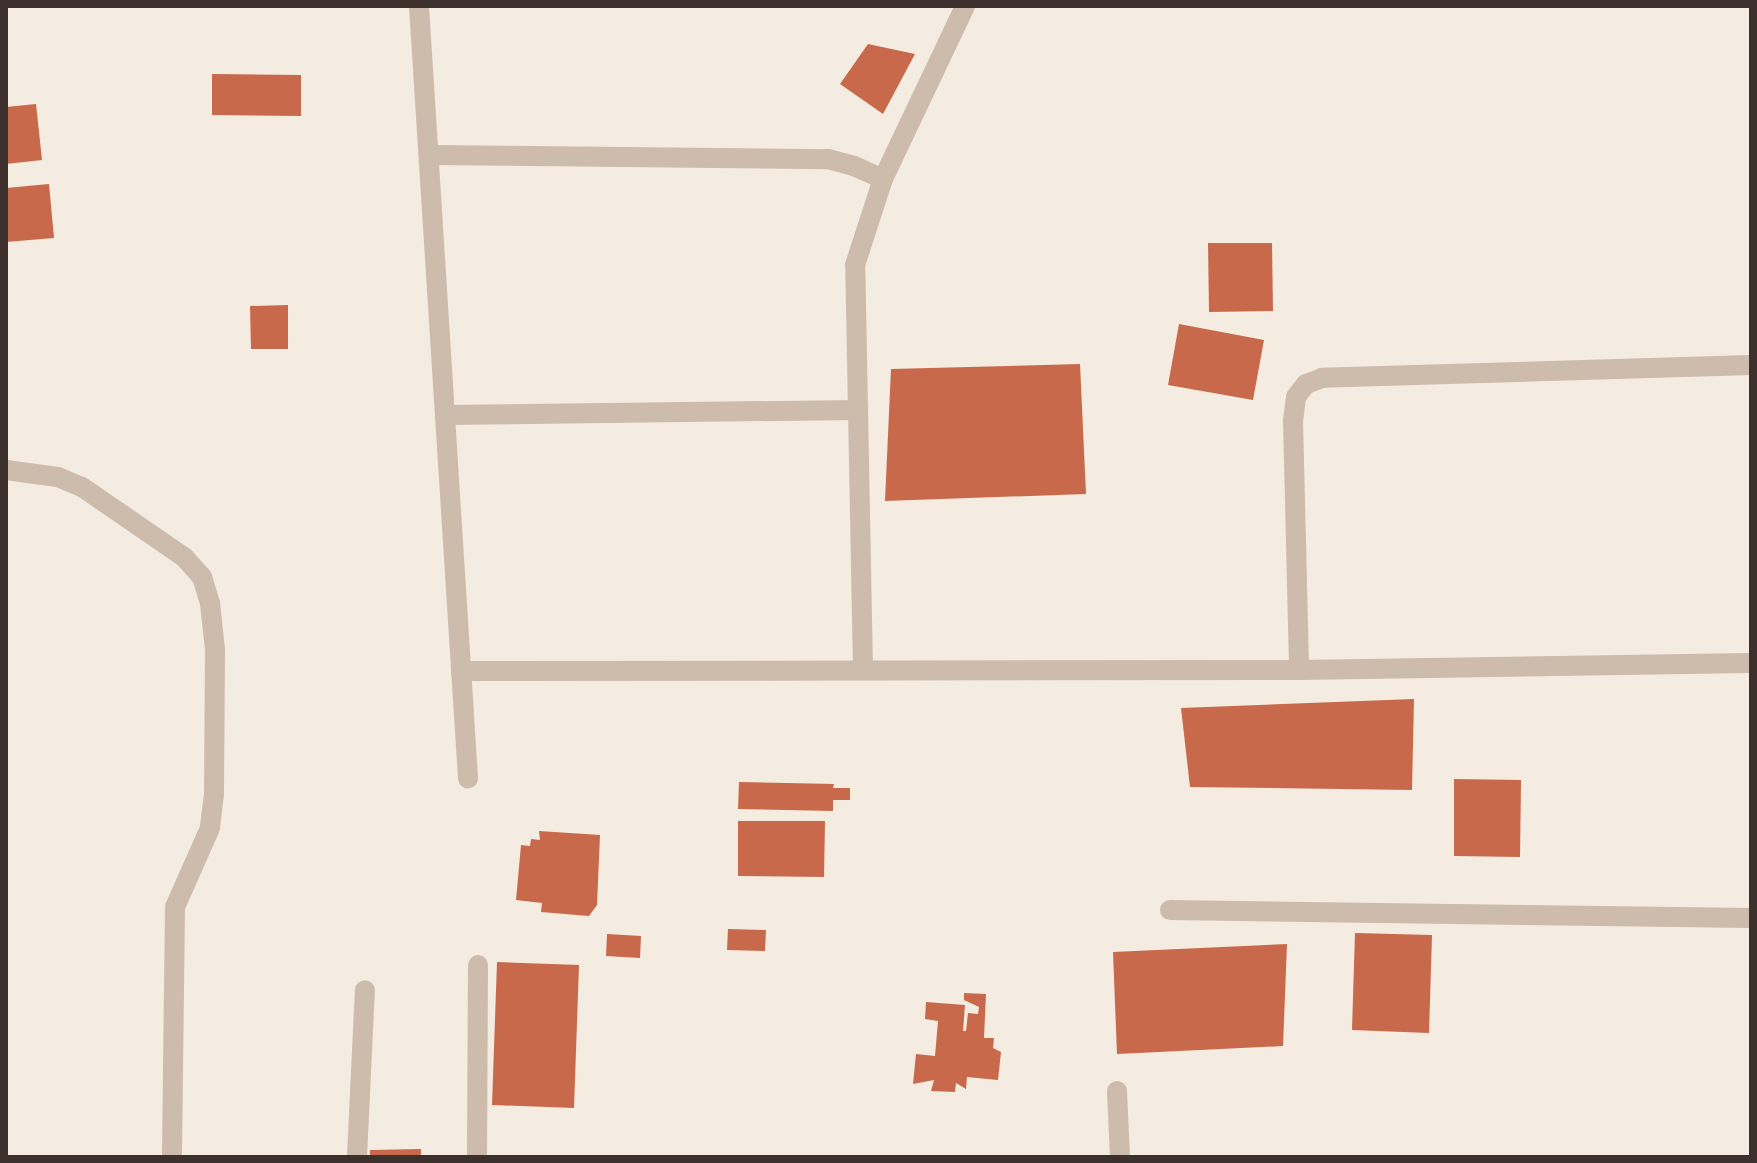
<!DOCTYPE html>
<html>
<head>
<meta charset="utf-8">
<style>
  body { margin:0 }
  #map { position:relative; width:1757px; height:1163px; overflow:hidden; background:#f4ebe1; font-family:"Golos Text",sans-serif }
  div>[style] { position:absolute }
  .building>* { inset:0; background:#c8694b }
  .minor>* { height:20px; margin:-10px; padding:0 10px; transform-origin:10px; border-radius:10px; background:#cdbbac }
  span { translate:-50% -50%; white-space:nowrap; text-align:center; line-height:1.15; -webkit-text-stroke:7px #fbf5ee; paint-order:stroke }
  .frame { position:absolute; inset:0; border:8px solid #3b302b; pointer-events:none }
</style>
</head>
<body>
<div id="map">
  <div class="building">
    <i style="clip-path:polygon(868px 44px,915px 54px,883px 114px,840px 84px)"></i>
    <i style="clip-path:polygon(212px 74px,301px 75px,301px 116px,212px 115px)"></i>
    <i style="clip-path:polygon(36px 104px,42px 160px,6px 164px,6px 107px)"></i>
    <i style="clip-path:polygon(49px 184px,54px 238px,6px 242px,6px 188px)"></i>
    <i style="clip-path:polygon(1208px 243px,1272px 243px,1273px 311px,1209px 312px)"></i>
    <i style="clip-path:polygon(288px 305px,288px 349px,251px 349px,250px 306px)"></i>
    <i style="clip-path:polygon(1179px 324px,1264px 340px,1253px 400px,1168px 385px)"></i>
    <i style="clip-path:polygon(1080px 364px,1086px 494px,885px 501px,891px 369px)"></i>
    <i style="clip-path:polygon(1414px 699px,1412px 790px,1190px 787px,1181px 708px)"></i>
    <i style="clip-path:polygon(1454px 779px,1521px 780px,1520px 857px,1454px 856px)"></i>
    <i style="clip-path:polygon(739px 782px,834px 784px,833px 788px,850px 788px,850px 800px,833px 800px,833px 811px,738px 809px)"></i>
    <i style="clip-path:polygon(738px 821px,825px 821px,824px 877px,738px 876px)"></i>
    <i style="clip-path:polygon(539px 831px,600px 835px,597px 905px,589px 916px,541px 912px,542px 903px,516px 900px,521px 845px,530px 846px,531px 839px,540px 840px)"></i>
    <i style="clip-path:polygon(728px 929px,766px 930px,765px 951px,727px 950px)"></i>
    <i style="clip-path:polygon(1355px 933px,1432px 935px,1429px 1033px,1352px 1030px)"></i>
    <i style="clip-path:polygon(607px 934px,641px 936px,640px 958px,606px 956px)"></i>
    <i style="clip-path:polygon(1287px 944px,1283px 1046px,1117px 1054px,1113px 952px)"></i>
    <i style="clip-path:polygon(497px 962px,579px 965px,574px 1108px,492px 1105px)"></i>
    <i style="clip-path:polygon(964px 993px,986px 994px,984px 1038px,994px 1038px,993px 1048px,1001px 1052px,998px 1080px,967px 1077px,966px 1089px,956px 1083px,955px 1092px,931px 1091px,934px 1080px,913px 1084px,916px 1054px,935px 1056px,938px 1021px,925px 1019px,926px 1002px,965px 1005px,963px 1031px,966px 1031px,968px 1013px,978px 1014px,979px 1007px,964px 1000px)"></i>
    <i style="clip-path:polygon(421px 1149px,421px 1157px,370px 1157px,370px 1150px)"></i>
  </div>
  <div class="minor">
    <i style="left:419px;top:6px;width:774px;rotate:86.37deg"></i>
    <i style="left:429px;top:155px;width:399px;rotate:0.6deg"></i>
    <i style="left:828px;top:159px;width:27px;rotate:15deg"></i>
    <i style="left:854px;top:166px;width:32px;rotate:24deg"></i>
    <i style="left:1751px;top:365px;width:429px;rotate:178.3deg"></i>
    <i style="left:1322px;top:378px;width:17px;rotate:159deg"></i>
    <i style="left:1306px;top:384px;width:16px;rotate:128deg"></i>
    <i style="left:1296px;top:397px;width:23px;rotate:97deg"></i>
    <i style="left:1293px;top:420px;width:250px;rotate:88.6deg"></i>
    <i style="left:1299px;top:670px;width:452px;rotate:-0.9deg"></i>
    <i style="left:445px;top:415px;width:412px;rotate:-0.7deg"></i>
    <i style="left:6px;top:470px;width:52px;rotate:7.7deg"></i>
    <i style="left:58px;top:477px;width:26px;rotate:23deg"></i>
    <i style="left:82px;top:487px;width:124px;rotate:34.5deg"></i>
    <i style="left:184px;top:557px;width:27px;rotate:48deg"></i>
    <i style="left:202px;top:577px;width:27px;rotate:73deg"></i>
    <i style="left:210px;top:603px;width:47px;rotate:83.9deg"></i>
    <i style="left:215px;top:650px;width:144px;rotate:90.4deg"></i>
    <i style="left:214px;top:794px;width:34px;rotate:97deg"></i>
    <i style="left:210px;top:828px;width:86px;rotate:113.9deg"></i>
    <i style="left:175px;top:907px;width:250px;rotate:90.7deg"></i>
    <i style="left:863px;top:670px;width:405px;rotate:-91.1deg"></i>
    <i style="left:855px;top:265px;width:90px;rotate:-72deg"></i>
    <i style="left:883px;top:179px;width:191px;rotate:-64.6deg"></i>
    <i style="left:461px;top:671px;width:838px;rotate:-0.07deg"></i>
    <i style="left:1170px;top:910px;width:581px;rotate:0.79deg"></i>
    <i style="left:1117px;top:1091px;width:66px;rotate:87.4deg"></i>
    <i style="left:357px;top:1157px;width:167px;rotate:-87.3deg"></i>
    <i style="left:477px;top:1157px;width:192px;rotate:-89.7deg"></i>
  </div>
  <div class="frame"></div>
</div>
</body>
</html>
